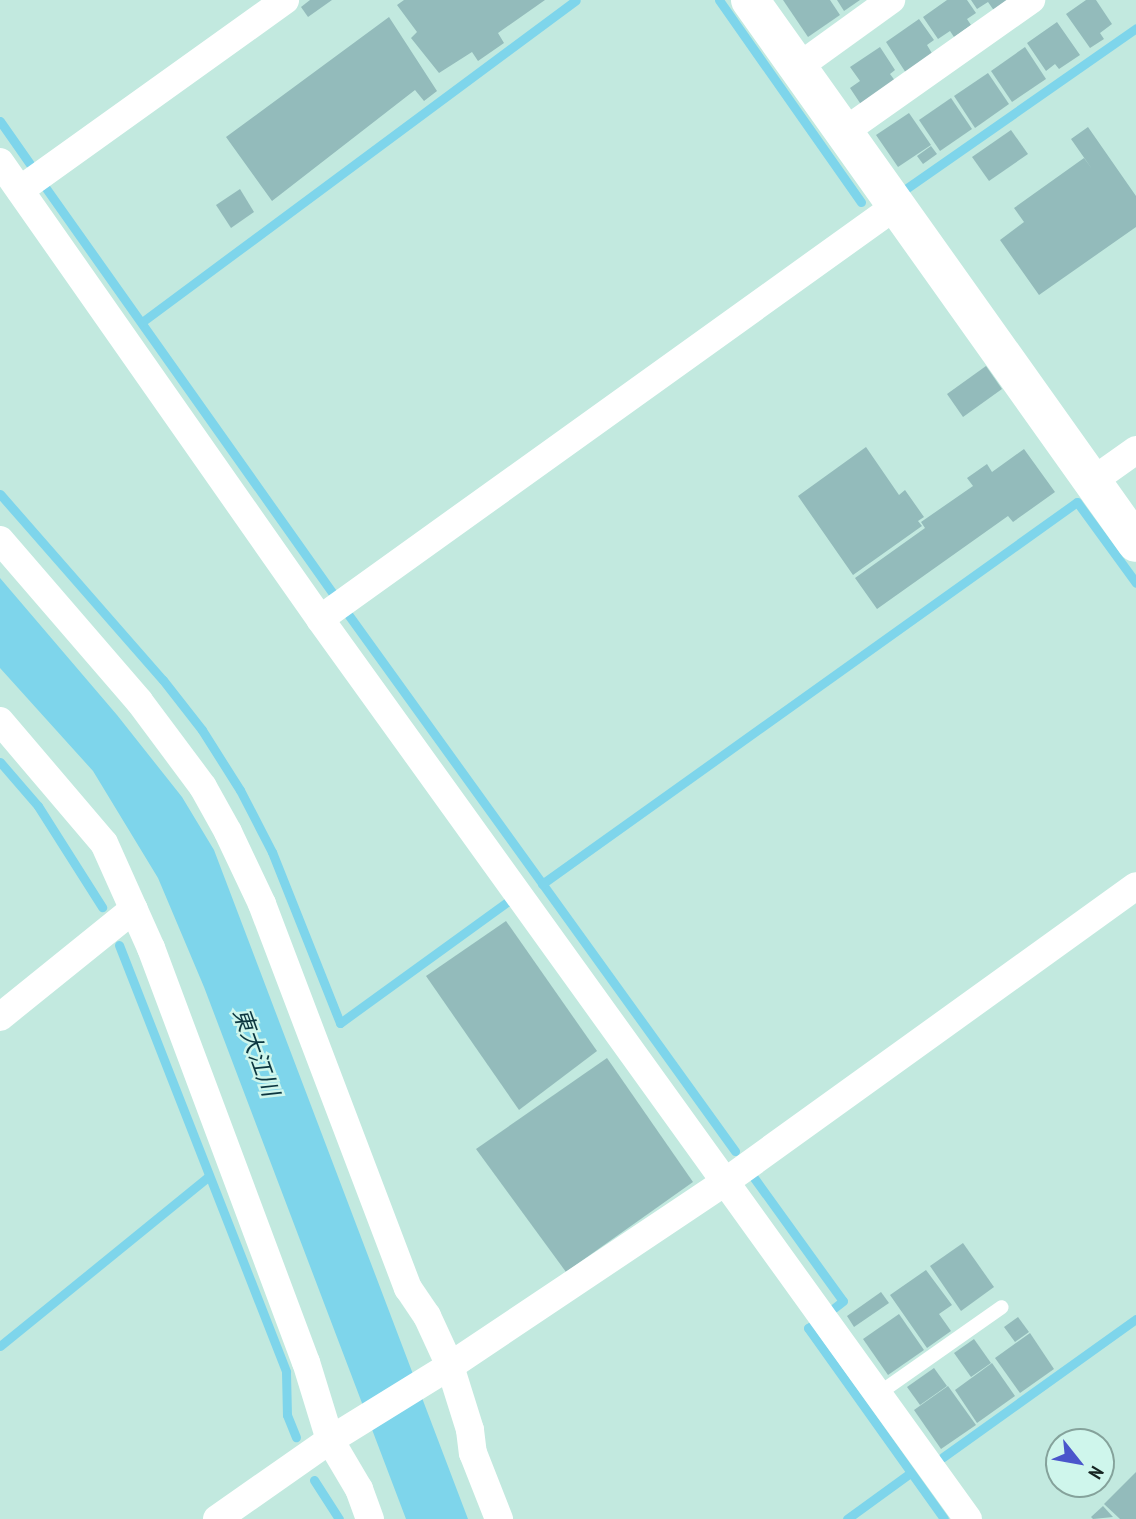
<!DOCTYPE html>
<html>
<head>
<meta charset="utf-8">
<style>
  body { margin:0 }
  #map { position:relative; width:1136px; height:1519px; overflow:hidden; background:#c2e9df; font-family:"PT Sans Narrow","Noto Sans JP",sans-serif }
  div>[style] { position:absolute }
  .water>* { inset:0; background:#7ed5eb }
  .stream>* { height:9px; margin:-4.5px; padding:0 4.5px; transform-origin:4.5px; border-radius:4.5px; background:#7ed5eb }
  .building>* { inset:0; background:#93bbbb }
  .lane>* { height:14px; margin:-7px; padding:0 7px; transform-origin:7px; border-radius:7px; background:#fff }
  .street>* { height:28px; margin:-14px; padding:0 14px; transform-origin:14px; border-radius:14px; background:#fff }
  .secondary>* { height:38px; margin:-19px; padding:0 19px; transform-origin:19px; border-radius:19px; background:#fff }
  span { translate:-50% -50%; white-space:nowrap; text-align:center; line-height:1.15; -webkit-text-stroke:5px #cff6ec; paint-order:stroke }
  .water-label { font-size:23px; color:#0c3640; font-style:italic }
  .north { position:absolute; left:1045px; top:1428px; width:70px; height:70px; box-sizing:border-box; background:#cff6ec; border:2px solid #85a29b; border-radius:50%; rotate:121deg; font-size:19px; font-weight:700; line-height:28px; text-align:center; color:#162421 }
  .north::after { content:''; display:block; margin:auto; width:24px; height:32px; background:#4a56cb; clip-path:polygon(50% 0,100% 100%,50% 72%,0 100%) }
</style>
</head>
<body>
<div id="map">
  <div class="water">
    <i style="clip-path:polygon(0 578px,117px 715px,182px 797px,214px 850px,468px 1519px,406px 1519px,204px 987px,158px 878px,93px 771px,0 668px)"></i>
  </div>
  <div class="stream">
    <i style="left:719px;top:0;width:247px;rotate:54.9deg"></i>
    <i style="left:0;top:121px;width:52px;rotate:55.1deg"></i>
    <i style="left:43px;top:184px;width:500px;rotate:54.7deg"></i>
    <i style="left:907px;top:188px;width:279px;rotate:-34.9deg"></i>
    <i style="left:142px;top:322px;width:540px;rotate:-36.57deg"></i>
    <i style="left:0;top:494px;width:247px;rotate:48.8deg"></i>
    <i style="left:163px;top:680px;width:63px;rotate:52deg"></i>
    <i style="left:202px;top:730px;width:71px;rotate:57.7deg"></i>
    <i style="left:240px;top:790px;width:70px;rotate:62.7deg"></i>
    <i style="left:272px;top:852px;width:184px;rotate:68.3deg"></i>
    <i style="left:340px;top:1023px;width:210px;rotate:-35.9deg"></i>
    <i style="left:345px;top:610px;width:667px;rotate:54.21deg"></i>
    <i style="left:0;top:762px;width:58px;rotate:49.2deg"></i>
    <i style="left:38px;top:806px;width:120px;rotate:57.6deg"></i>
    <i style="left:542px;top:884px;width:657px;rotate:-35.53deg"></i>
    <i style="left:1077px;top:502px;width:100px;rotate:53.9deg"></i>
    <i style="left:119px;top:945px;width:458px;rotate:68.6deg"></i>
    <i style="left:286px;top:1372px;width:43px;rotate:88.7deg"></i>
    <i style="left:287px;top:1415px;width:24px;rotate:68deg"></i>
    <i style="left:752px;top:1175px;width:155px;rotate:54.2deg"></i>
    <i style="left:843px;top:1301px;width:11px;rotate:142deg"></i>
    <i style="left:814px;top:1324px;width:7px;rotate:146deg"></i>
    <i style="left:808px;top:1328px;width:234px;rotate:54.5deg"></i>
    <i style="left:0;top:1346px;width:269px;rotate:-39.1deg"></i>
    <i style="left:943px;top:1457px;width:237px;rotate:-35.6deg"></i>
    <i style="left:314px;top:1480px;width:46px;rotate:57.3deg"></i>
    <i style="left:847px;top:1519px;width:78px;rotate:-36.1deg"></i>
  </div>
  <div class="building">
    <i style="clip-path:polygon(310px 0,332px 0,308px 17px,301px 7px)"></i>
    <i style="clip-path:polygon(404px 0,545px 0,498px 33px,504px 43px,478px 61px,472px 52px,439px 73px,411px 38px,417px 32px,397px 5px)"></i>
    <i style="clip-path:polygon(783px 0,830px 0,840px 15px,808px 37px)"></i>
    <i style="clip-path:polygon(837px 0,860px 0,844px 11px)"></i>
    <i style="clip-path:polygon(947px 0,967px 0,976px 13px,967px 19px,971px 25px,954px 37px,950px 31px,938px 39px,923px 17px)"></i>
    <i style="clip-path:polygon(971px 0,1013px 0,995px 12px,988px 2px,977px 9px)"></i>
    <i style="clip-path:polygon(1086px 0,1096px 0,1112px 24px,1100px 33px,1104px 39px,1090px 48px,1066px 14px)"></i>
    <i style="clip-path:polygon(389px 17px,437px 91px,424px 101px,415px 90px,272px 201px,226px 137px)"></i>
    <i style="clip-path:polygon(919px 19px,934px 40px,927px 45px,933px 55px,906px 73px,886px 42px)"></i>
    <i style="clip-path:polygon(1057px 22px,1080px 55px,1059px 69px,1055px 64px,1046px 71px,1027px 43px)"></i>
    <i style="clip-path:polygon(880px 47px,895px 70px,890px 74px,896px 82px,862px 106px,850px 88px,860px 81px,850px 67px)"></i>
    <i style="clip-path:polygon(1025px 47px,1046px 79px,1012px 102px,991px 71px)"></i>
    <i style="clip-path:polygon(988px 73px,1009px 104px,975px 128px,954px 96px)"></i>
    <i style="clip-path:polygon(951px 98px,972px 129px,940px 151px,919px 120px)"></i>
    <i style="clip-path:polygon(909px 113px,931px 145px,898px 167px,876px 135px)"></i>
    <i style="clip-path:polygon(1088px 127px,1136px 196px,1136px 227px,1039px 295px,1000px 240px,1024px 222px,1014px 208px,1084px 158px,1092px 169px,1071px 139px)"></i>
    <i style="clip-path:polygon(1011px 130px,1028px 154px,989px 181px,972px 157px)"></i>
    <i style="clip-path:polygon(931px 146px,937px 154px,923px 164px,917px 156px)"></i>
    <i style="clip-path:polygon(240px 189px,254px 212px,231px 228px,216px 205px)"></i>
    <i style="clip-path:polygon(986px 366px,1002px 389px,963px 417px,947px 394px)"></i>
    <i style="clip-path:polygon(866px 447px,899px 495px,905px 490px,924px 517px,918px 521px,922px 526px,853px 575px,798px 496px)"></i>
    <i style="clip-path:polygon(1024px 449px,1055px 492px,1013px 522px,1008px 516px,877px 609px,855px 578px,925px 528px,921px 522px,973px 486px,967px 478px,987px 464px,992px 472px)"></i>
    <i style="clip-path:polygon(506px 921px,597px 1051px,519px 1110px,426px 976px)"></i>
    <i style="clip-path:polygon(607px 1058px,693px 1182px,566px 1272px,476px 1149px)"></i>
    <i style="clip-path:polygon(963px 1243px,994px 1287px,961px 1311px,930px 1266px)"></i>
    <i style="clip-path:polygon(926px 1270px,952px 1305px,939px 1314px,951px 1331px,927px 1348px,890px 1295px)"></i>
    <i style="clip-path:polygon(881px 1292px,889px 1303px,854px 1327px,847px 1316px)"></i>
    <i style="clip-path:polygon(899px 1314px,924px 1350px,888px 1375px,863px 1339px)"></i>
    <i style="clip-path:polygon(1018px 1317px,1029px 1332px,1015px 1342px,1004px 1327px)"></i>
    <i style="clip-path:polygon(1030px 1333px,1054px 1369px,1020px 1393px,995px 1358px)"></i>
    <i style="clip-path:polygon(974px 1339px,991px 1363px,971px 1377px,954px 1353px)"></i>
    <i style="clip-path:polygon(992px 1363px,1015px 1396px,977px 1423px,955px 1390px)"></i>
    <i style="clip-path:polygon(934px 1368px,947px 1386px,920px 1405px,907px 1387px)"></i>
    <i style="clip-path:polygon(948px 1386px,976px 1425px,941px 1449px,914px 1410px)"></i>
    <i style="clip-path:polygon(1136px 1472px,1136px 1519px,1120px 1519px,1104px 1504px)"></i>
    <i style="clip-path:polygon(1103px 1506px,1113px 1517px,1093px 1519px,1091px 1517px)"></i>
  </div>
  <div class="lane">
    <i style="left:878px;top:1394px;width:151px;rotate:-35.1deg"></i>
  </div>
  <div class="street">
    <i style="left:798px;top:67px;width:115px;rotate:-35.8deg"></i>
    <i style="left:845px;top:131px;width:228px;rotate:-35.2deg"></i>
    <i style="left:0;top:162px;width:558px;rotate:55deg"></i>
    <i style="left:320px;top:619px;width:1109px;rotate:54.25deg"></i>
    <i style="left:20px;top:190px;width:326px;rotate:-35.6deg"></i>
    <i style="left:1091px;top:482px;width:55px;rotate:-35.4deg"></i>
    <i style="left:0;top:540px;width:213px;rotate:49.2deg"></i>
    <i style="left:139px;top:701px;width:107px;rotate:53.3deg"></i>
    <i style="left:203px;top:787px;width:51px;rotate:60.9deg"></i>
    <i style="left:228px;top:832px;width:80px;rotate:64.7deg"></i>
    <i style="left:262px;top:904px;width:411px;rotate:69.2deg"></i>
    <i style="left:408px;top:1288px;width:34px;rotate:56deg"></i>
    <i style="left:427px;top:1316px;width:55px;rotate:65.3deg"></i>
    <i style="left:450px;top:1366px;width:67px;rotate:72.6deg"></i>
    <i style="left:470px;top:1430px;width:23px;rotate:83deg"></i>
    <i style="left:473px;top:1453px;width:71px;rotate:68.5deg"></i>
    <i style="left:320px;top:619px;width:710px;rotate:-35.66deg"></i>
    <i style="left:0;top:721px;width:160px;rotate:49.6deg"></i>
    <i style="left:104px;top:843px;width:115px;rotate:65.9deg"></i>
    <i style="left:151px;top:948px;width:442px;rotate:69.5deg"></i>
    <i style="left:306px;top:1362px;width:82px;rotate:72.9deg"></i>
    <i style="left:330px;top:1440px;width:57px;rotate:59.4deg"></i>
    <i style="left:359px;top:1489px;width:32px;rotate:70deg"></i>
    <i style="left:0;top:1017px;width:172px;rotate:-38.9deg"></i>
    <i style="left:217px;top:1519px;width:138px;rotate:-35deg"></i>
    <i style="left:330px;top:1440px;width:141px;rotate:-31.7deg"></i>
    <i style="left:450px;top:1366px;width:331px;rotate:-33.8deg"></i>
    <i style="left:725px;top:1182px;width:506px;rotate:-35.76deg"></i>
  </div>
  <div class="secondary">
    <i style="left:750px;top:0;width:666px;rotate:54.59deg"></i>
  </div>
  <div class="water-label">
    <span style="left:256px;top:1052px;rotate:70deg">東大江川</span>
  </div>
  <div class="north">N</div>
</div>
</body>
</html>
